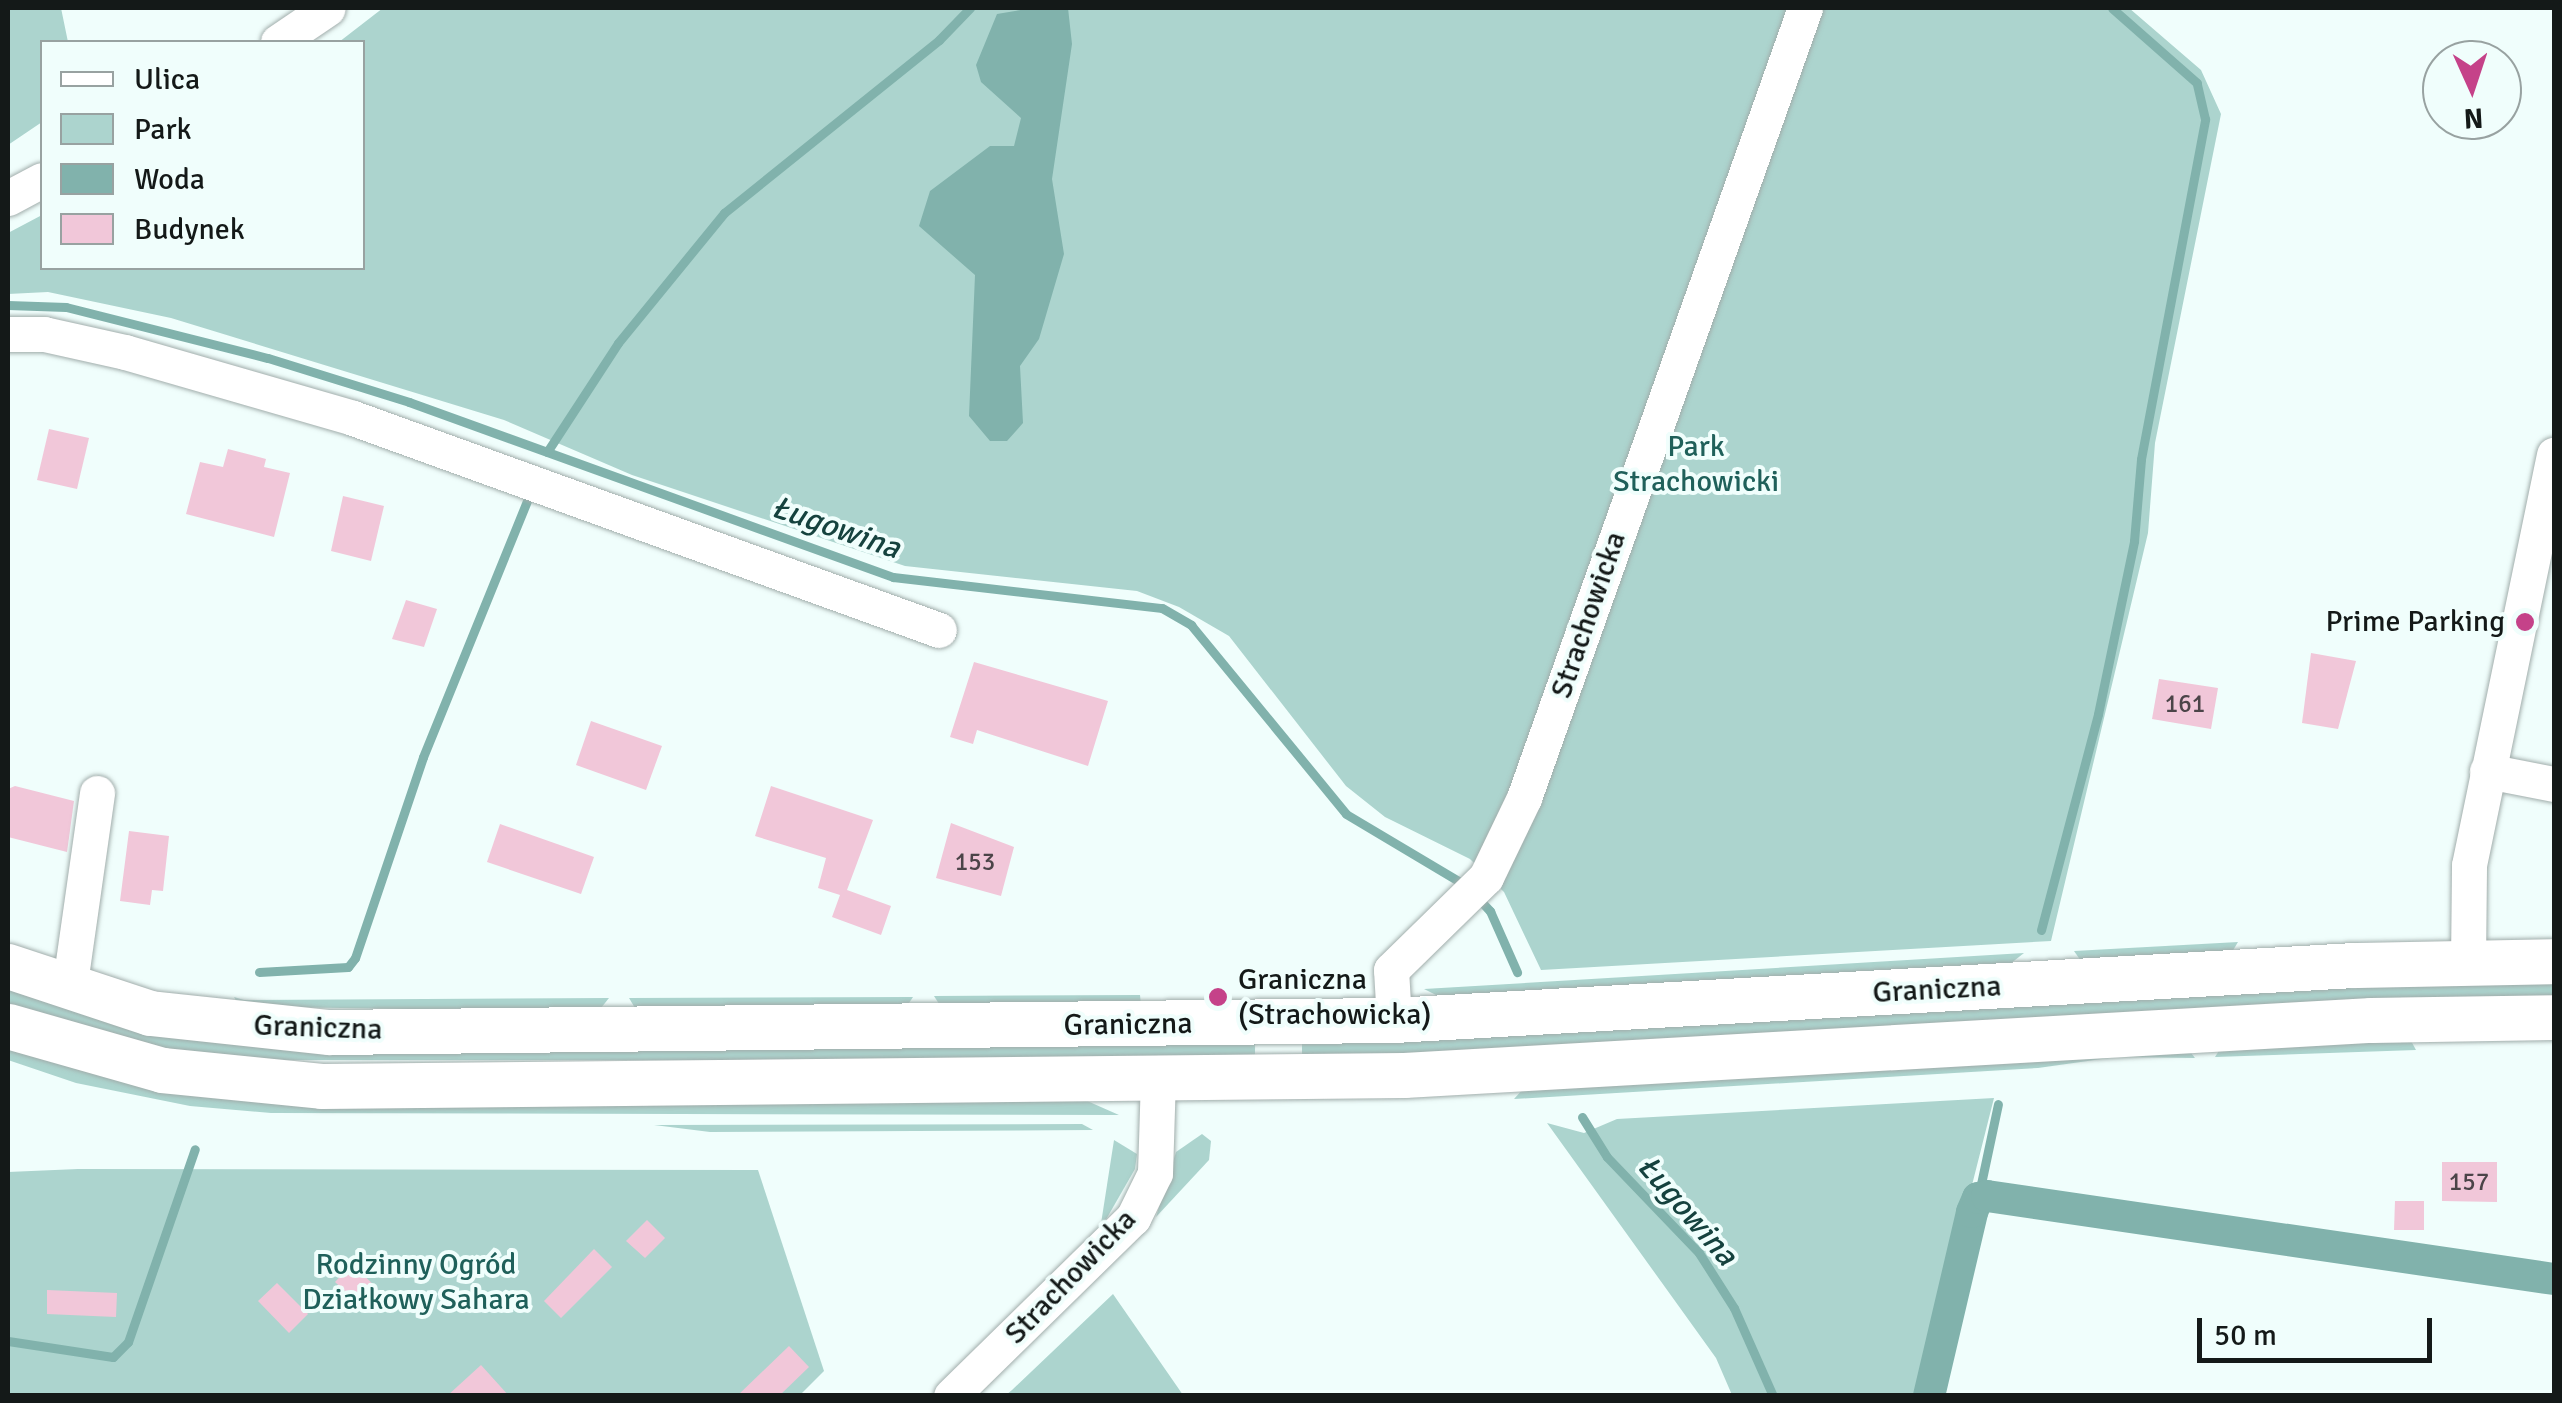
<!DOCTYPE html>
<html>
<head>
<meta charset="utf-8">
<style>
  body { margin:0 }
  #map { position:relative; width:2562px; height:1403px; overflow:hidden; background:#f0fefc; font-family:Signika,sans-serif }
  div>[style] { position:absolute }
  .green>* { inset:0; background:#acd4ce }
  .water>* { inset:0; background:#81b2ac }
  .stream>* { height:9px; margin:-4.5px; padding:0 4.5px; transform-origin:4.5px; border-radius:4.5px; background:#81b2ac }
  .canal>* { height:32px; margin:-16px; padding:0 16px; transform-origin:16px; border-radius:16px; background:#81b2ac }
  .building>* { inset:0; background:#f1c7d9 }
  .roads { filter:drop-shadow(0 0 2px #a1adab) drop-shadow(0 0 2px #a1adab) }
  .minor>* { height:35px; margin:-17.5px; padding:0 17.5px; transform-origin:17.5px; border-radius:17.5px; background:#fff }
  .major>* { height:45px; margin:-22.5px; padding:0 22.5px; transform-origin:22.5px; border-radius:22.5px; background:#fff }
  .dots>* { width:28px; height:28px; translate:-50% -50%; box-sizing:border-box; border:5px solid #f0fefc; border-radius:50% }
  span { translate:-50% -50%; white-space:nowrap; text-align:center; line-height:1.15; -webkit-text-stroke:8px #f0fefc; paint-order:stroke }
  .number-label { font-size:25px; color:#4b4448 }
  .number-label span { -webkit-text-stroke-width:0 }
  .park-label { font-size:30px; color:#1f605a }
  .street-label { font-size:30px; color:#141918 }
  .poi-label { font-size:30px; color:#141918 }
  .right { translate:-100% -50%; text-align:right }
  .left { translate:0 -50%; text-align:left }
  .water-label { font-size:32px; color:#15423e; font-style:italic }
  .frame { position:absolute; inset:0; border:10px solid #141918; pointer-events:none }
  .legend { position:absolute; left:40px; top:40px; width:325px; height:230px; box-sizing:border-box; background:#f0fefc; border:2px solid #98a2a1; margin:0; padding:12px 18px; list-style:none; font-size:30px; color:#141918 }
  .legend li { display:flex; align-items:center; gap:20px; height:50px }
  .legend b { width:50px; border:2px solid #98a2a1 }
  .north { position:absolute; left:2422px; top:40px; width:100px; height:100px; box-sizing:border-box; background:#f0fefc; border:2px solid #98a2a1; border-radius:50%; rotate:177deg; font-size:28px; font-weight:700; line-height:40px; text-align:center; color:#141918 }
  .north::after { content:''; display:block; margin:auto; width:35px; height:45px; background:#c54289; clip-path:polygon(50% 0,100% 100%,50% 72%,0 100%) }
  .scale { position:absolute; left:2197px; top:1318px; width:235px; height:45px; box-sizing:border-box; border:5px solid #141918; border-top:0; padding-left:12px; font-size:30px; line-height:35px; white-space:nowrap; color:#141918; -webkit-text-stroke:8px #f0fefc; paint-order:stroke }
</style>
</head>
<body>
<div id="map">
  <div class="green">
    <i style="clip-path:polygon(8px 8px,61px 8px,68px 42px,42px 42px,42px 122px,8px 145px)"></i>
    <i style="clip-path:polygon(383px 8px,2129px 8px,2201px 70px,2221px 114px,2155px 443px,2148px 533px,2051px 941px,1541px 970px,1504px 892px,1470px 859px,1385px 817px,1346px 786px,1229px 636px,1179px 607px,1137px 591px,905px 566px,632px 475px,504px 420px,171px 318px,48px 292px,8px 294px,8px 233px,42px 215px,42px 268px,362px 268px,362px 42px,339px 42px)"></i>
    <i style="clip-path:polygon(2238px 942px,2232px 952px,2081px 961px,2074px 951px)"></i>
    <i style="clip-path:polygon(2024px 953px,2010px 964px,1440px 997px,1424px 989px)"></i>
    <i style="clip-path:polygon(2554px 981px,2554px 997px,1302px 1060px,1302px 1043px,2244px 990px)"></i>
    <i style="clip-path:polygon(8px 984px,65px 1008px,1064px 1045px,1255px 1044px,1255px 1060px,240px 1060px,139px 1044px,24px 1010px,8px 1003px)"></i>
    <i style="clip-path:polygon(1140px 995px,1141px 1005px,941px 1007px,934px 996px)"></i>
    <i style="clip-path:polygon(234px 997px,244px 1000px,609px 998px,601px 1008px,409px 1009px,274px 1007px,238px 1004px)"></i>
    <i style="clip-path:polygon(913px 997px,907px 1006px,635px 1008px,629px 998px)"></i>
    <i style="clip-path:polygon(2410px 1039px,2416px 1050px,2215px 1057px,2222px 1046px)"></i>
    <i style="clip-path:polygon(8px 1048px,142px 1087px,258px 1102px,1085px 1100px,1119px 1115px,271px 1113px,190px 1106px,76px 1083px,8px 1060px)"></i>
    <i style="clip-path:polygon(2188px 1049px,2195px 1058px,2116px 1057px,2038px 1068px,1514px 1099px,1523px 1089px)"></i>
    <i style="clip-path:polygon(1994px 1098px,1919px 1395px,1732px 1395px,1716px 1358px,1547px 1123px,1584px 1133px,1617px 1119px)"></i>
    <i style="clip-path:polygon(1082px 1124px,1093px 1130px,710px 1132px,654px 1125px)"></i>
    <i style="clip-path:polygon(1202px 1134px,1211px 1141px,1209px 1160px,1156px 1217px,1176px 1152px)"></i>
    <i style="clip-path:polygon(1114px 1140px,1137px 1154px,1135px 1169px,1100px 1230px)"></i>
    <i style="clip-path:polygon(78px 1169px,758px 1170px,824px 1371px,799px 1396px,8px 1396px,8px 1172px)"></i>
    <i style="clip-path:polygon(1113px 1294px,1183px 1395px,1006px 1395px,1012px 1390px)"></i>
  </div>
  <div class="water">
    <i style="clip-path:polygon(1033px 8px,1068px 8px,1072px 44px,1052px 179px,1064px 254px,1039px 339px,1020px 366px,1023px 423px,1007px 441px,990px 441px,969px 416px,975px 275px,919px 226px,930px 191px,990px 146px,1014px 146px,1021px 118px,981px 82px,976px 65px,997px 14px)"></i>
  </div>
  <div class="stream">
    <i style="left:8px;top:305px;width:58px;rotate:2deg"></i>
    <i style="left:66px;top:307px;width:208px;rotate:14.2deg"></i>
    <i style="left:268px;top:358px;width:148px;rotate:17.3deg"></i>
    <i style="left:409px;top:402px;width:515px;rotate:19.88deg"></i>
    <i style="left:893px;top:577px;width:271px;rotate:6.6deg"></i>
    <i style="left:1162px;top:608px;width:34px;rotate:30deg"></i>
    <i style="left:1191px;top:625px;width:244px;rotate:50.6deg"></i>
    <i style="left:1346px;top:814px;width:139px;rotate:30.8deg"></i>
    <i style="left:547px;top:452px;width:130px;rotate:-56.9deg"></i>
    <i style="left:618px;top:343px;width:168px;rotate:-50.8deg"></i>
    <i style="left:724px;top:213px;width:276px;rotate:-38.8deg"></i>
    <i style="left:939px;top:40px;width:45px;rotate:-45.9deg"></i>
    <i style="left:1476px;top:896px;width:21px;rotate:47deg"></i>
    <i style="left:1490px;top:911px;width:67px;rotate:66.1deg"></i>
    <i style="left:2041px;top:930px;width:223px;rotate:-75.2deg"></i>
    <i style="left:2098px;top:714px;width:177px;rotate:-78.2deg"></i>
    <i style="left:2134px;top:541px;width:82px;rotate:-85.1deg"></i>
    <i style="left:2141px;top:459px;width:346px;rotate:-79.3deg"></i>
    <i style="left:2205px;top:119px;width:37px;rotate:-103deg"></i>
    <i style="left:2197px;top:83px;width:113px;rotate:-138.6deg"></i>
    <i style="left:259px;top:972px;width:89px;rotate:-3.2deg"></i>
    <i style="left:348px;top:967px;width:11px;rotate:-52deg"></i>
    <i style="left:355px;top:958px;width:212px;rotate:-71.3deg"></i>
    <i style="left:423px;top:757px;width:279px;rotate:-67.9deg"></i>
    <i style="left:1582px;top:1117px;width:47px;rotate:58deg"></i>
    <i style="left:1607px;top:1157px;width:133px;rotate:46.2deg"></i>
    <i style="left:1699px;top:1253px;width:65px;rotate:57.5deg"></i>
    <i style="left:1734px;top:1308px;width:96px;rotate:66.1deg"></i>
    <i style="left:1978px;top:1198px;width:96px;rotate:-78deg"></i>
    <i style="left:8px;top:1341px;width:106px;rotate:8.7deg"></i>
    <i style="left:113px;top:1357px;width:21px;rotate:-45deg"></i>
    <i style="left:128px;top:1342px;width:204px;rotate:-70.9deg"></i>
  </div>
  <div class="canal">
    <i style="left:1929px;top:1396px;width:189px;rotate:-76.8deg"></i>
    <i style="left:1972px;top:1212px;width:15px;rotate:-67deg"></i>
    <i style="left:1978px;top:1198px;width:9px;rotate:-13deg"></i>
    <i style="left:1987px;top:1196px;width:573px;rotate:8.33deg"></i>
  </div>
  <div class="building">
    <i style="clip-path:polygon(49px 429px,89px 438px,77px 489px,37px 480px)"></i>
    <i style="clip-path:polygon(228px 449px,266px 459px,264px 467px,290px 473px,274px 537px,186px 514px,200px 462px,223px 467px)"></i>
    <i style="clip-path:polygon(343px 496px,384px 506px,371px 561px,331px 551px)"></i>
    <i style="clip-path:polygon(406px 600px,437px 609px,424px 647px,392px 639px)"></i>
    <i style="clip-path:polygon(2311px 653px,2356px 661px,2338px 729px,2302px 723px)"></i>
    <i style="clip-path:polygon(974px 662px,1108px 701px,1088px 766px,977px 730px,973px 744px,950px 737px)"></i>
    <i style="clip-path:polygon(2159px 679px,2218px 688px,2211px 729px,2152px 719px)"></i>
    <i style="clip-path:polygon(591px 721px,662px 746px,646px 790px,576px 765px)"></i>
    <i style="clip-path:polygon(15px 786px,74px 801px,67px 852px,8px 837px,8px 789px)"></i>
    <i style="clip-path:polygon(771px 786px,873px 820px,847px 890px,891px 906px,881px 935px,832px 917px,840px 895px,818px 888px,826px 858px,755px 836px)"></i>
    <i style="clip-path:polygon(951px 823px,1014px 847px,1001px 896px,936px 878px)"></i>
    <i style="clip-path:polygon(500px 824px,594px 857px,581px 894px,487px 862px)"></i>
    <i style="clip-path:polygon(129px 831px,169px 836px,163px 891px,152px 890px,150px 905px,120px 901px)"></i>
    <i style="clip-path:polygon(2442px 1162px,2497px 1162px,2497px 1202px,2442px 1201px)"></i>
    <i style="clip-path:polygon(2395px 1201px,2424px 1201px,2424px 1230px,2394px 1230px)"></i>
    <i style="clip-path:polygon(647px 1220px,665px 1238px,645px 1258px,626px 1241px)"></i>
    <i style="clip-path:polygon(594px 1249px,612px 1267px,561px 1318px,544px 1301px)"></i>
    <i style="clip-path:polygon(352px 1264px,378px 1289px,362px 1307px,335px 1282px)"></i>
    <i style="clip-path:polygon(277px 1283px,308px 1314px,289px 1333px,258px 1301px)"></i>
    <i style="clip-path:polygon(47px 1290px,117px 1293px,116px 1317px,47px 1314px)"></i>
    <i style="clip-path:polygon(789px 1346px,809px 1367px,779px 1396px,737px 1396px)"></i>
    <i style="clip-path:polygon(481px 1365px,509px 1396px,447px 1396px)"></i>
  </div>
  <div class="roads">
    <div class="minor">
      <i style="left:278px;top:42px;width:60px;rotate:-34.2deg"></i>
      <i style="left:8px;top:198px;width:38px;rotate:-28deg"></i>
      <i style="left:8px;top:334px;width:36px"></i>
      <i style="left:44px;top:334px;width:83px;rotate:12.5deg"></i>
      <i style="left:125px;top:352px;width:237px;rotate:16.1deg"></i>
      <i style="left:353px;top:418px;width:623px;rotate:19.89deg"></i>
      <i style="left:2487px;top:771px;width:68px;rotate:11deg"></i>
      <i style="left:2468px;top:963px;width:98px;rotate:-89.4deg"></i>
      <i style="left:2469px;top:865px;width:419px;rotate:-78.3deg"></i>
      <i style="left:69px;top:990px;width:199px;rotate:-81.9deg"></i>
      <i style="left:1394px;top:1020px;width:50px;rotate:-93.4deg"></i>
      <i style="left:1391px;top:970px;width:133px;rotate:-44.4deg"></i>
      <i style="left:1486px;top:877px;width:88px;rotate:-64.3deg"></i>
      <i style="left:1524px;top:798px;width:838px;rotate:-70.42deg"></i>
      <i style="left:951px;top:1396px;width:255px;rotate:-44.4deg"></i>
      <i style="left:1133px;top:1218px;width:50px;rotate:-63.9deg"></i>
      <i style="left:1155px;top:1173px;width:93px;rotate:-88.2deg"></i>
    </div>
    <div class="major">
      <i style="left:8px;top:966px;width:150px;rotate:18.3deg"></i>
      <i style="left:150px;top:1013px;width:180px;rotate:6.1deg"></i>
      <i style="left:329px;top:1032px;width:1065px;rotate:-0.65deg"></i>
      <i style="left:1394px;top:1020px;width:962px;rotate:-3.28deg"></i>
      <i style="left:2354px;top:965px;width:200px;rotate:-1.1deg"></i>
      <i style="left:8px;top:1026px;width:160px;rotate:15.9deg"></i>
      <i style="left:162px;top:1070px;width:160px;rotate:5.7deg"></i>
      <i style="left:321px;top:1086px;width:1083px;rotate:-0.58deg"></i>
      <i style="left:1404px;top:1075px;width:969px;rotate:-3.26deg"></i>
      <i style="left:2371px;top:1020px;width:183px;rotate:-0.9deg"></i>
    </div>
  </div>
  <div class="dots">
    <i style="left:2525px;top:622px;background:#c54289"></i>
    <i style="left:1218px;top:997px;background:#c54289"></i>
  </div>
  <div class="number-label">
    <span style="left:2185px;top:704px">161</span>
    <span style="left:975px;top:862px">153</span>
    <span style="left:2469px;top:1182px">157</span>
  </div>
  <div class="park-label">
    <span style="left:1696px;top:464px">Park<br>Strachowicki</span>
    <span style="left:416px;top:1282px">Rodzinny Ogród<br>Działkowy Sahara</span>
  </div>
  <div class="street-label">
    <span style="left:1589px;top:615px;rotate:-71deg">Strachowicka</span>
    <span style="left:1937px;top:990px;rotate:-3deg">Graniczna</span>
    <span style="left:1128px;top:1025px;rotate:-1deg">Graniczna</span>
    <span style="left:318px;top:1028px;rotate:2deg">Graniczna</span>
    <span style="left:1071px;top:1277px;rotate:-46deg">Strachowicka</span>
  </div>
  <div class="poi-label">
    <span class="right" style="left:2505px;top:622px">Prime Parking</span>
    <span class="left" style="left:1238px;top:997px">Graniczna<br>(Strachowicka)</span>
  </div>
  <div class="water-label">
    <span style="left:836px;top:528px;rotate:19deg">Ługowina</span>
    <span style="left:1687px;top:1211px;rotate:49deg">Ługowina</span>
  </div>
  <div class="frame"></div>
  <ul class="legend">
  <li><b style="height:12px;background:#fff"></b>Ulica</li>
  <li><b style="height:28px;background:#acd4ce"></b>Park</li>
  <li><b style="height:28px;background:#81b2ac"></b>Woda</li>
  <li><b style="height:28px;background:#f1c7d9"></b>Budynek</li>
  </ul>
  <div class="north">N</div>
  <div class="scale">50 m</div>
</div>
</body>
</html>
